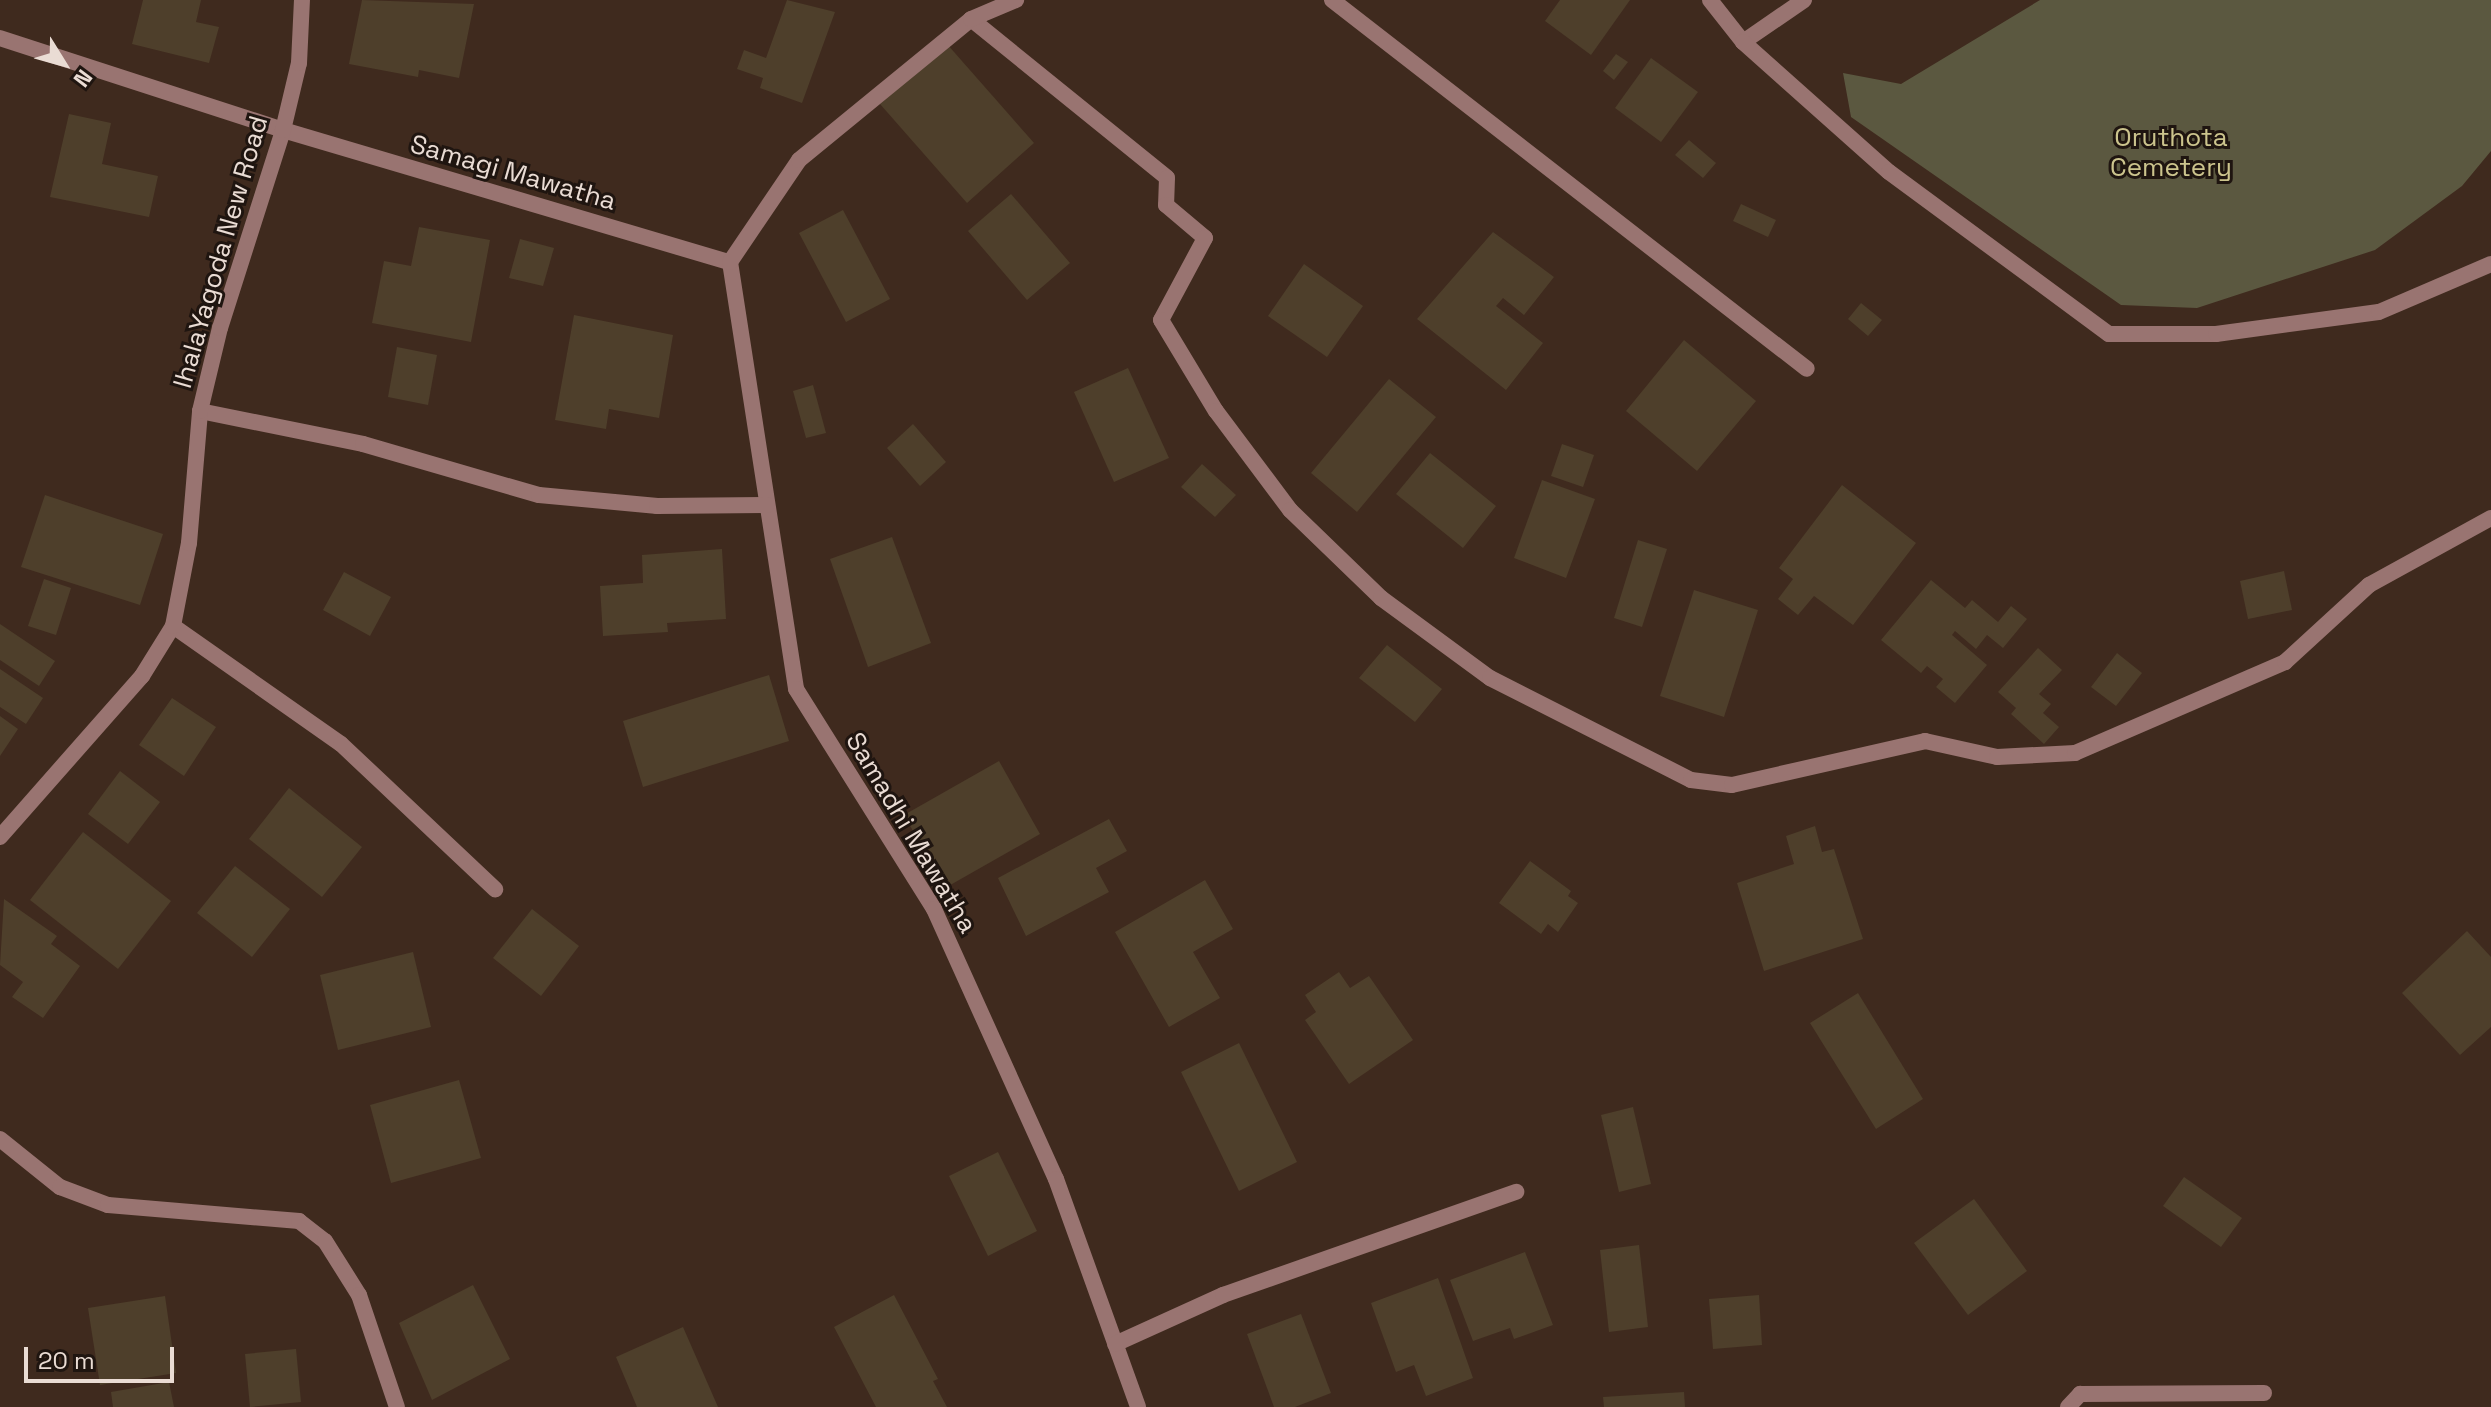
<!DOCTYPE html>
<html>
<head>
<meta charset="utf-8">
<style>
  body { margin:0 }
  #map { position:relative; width:2491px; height:1407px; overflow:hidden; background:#3f2a1e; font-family:"Space Grotesk",sans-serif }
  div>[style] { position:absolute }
  .green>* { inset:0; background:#5b5840 }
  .building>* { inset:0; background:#4e3f2b }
  .street>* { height:16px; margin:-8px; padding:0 8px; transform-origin:8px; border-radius:8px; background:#997471 }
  span { translate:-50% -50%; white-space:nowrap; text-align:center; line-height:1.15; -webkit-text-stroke:6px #1f1510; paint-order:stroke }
  .park-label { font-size:26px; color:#ccc48d }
  .street-label { font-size:26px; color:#eadcd4 }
  .north { position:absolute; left:24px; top:24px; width:80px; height:80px; -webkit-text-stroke:6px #1f1510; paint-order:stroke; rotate:127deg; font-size:22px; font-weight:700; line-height:32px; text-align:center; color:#eadcd4 }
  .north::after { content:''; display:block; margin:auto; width:28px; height:36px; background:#eadcd4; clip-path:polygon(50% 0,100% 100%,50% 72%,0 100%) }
  .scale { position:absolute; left:24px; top:1347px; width:150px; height:36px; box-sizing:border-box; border:4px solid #eadcd4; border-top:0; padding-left:10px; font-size:24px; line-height:28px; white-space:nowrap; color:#eadcd4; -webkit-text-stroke:6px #1f1510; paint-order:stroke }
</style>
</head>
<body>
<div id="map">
  <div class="green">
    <i style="clip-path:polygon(2040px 0,2491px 0,2491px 151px,2462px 186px,2375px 250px,2197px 308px,2121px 305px,1851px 117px,1843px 73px,1901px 84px)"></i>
  </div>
  <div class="building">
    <i style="clip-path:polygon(143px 0,201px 0,196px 22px,219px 27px,209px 63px,132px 44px)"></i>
    <i style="clip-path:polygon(362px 0,474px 4px,459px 78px,419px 70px,418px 77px,349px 64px)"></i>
    <i style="clip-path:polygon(787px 0,835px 12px,802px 103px,760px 88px,763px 78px,737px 69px,744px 50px,766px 58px)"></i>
    <i style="clip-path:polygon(1560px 0,1630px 0,1591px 55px,1545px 21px)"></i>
    <i style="clip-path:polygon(947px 44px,1034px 143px,967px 203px,880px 104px)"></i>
    <i style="clip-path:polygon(1616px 54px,1628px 62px,1614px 80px,1603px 71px)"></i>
    <i style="clip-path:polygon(1651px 58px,1698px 92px,1661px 142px,1615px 108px)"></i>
    <i style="clip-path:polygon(69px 114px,111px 123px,102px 164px,158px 176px,149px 217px,50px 197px)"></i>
    <i style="clip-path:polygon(1689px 140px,1716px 163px,1703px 178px,1675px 155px)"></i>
    <i style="clip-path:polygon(1011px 194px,1070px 263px,1027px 300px,968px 231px)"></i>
    <i style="clip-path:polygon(1741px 204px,1776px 220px,1768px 237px,1733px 221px)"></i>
    <i style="clip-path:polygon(843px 210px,890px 299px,846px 322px,799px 233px)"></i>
    <i style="clip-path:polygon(419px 227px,490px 240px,471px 342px,372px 323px,384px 261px,411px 266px)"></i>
    <i style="clip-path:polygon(1493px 232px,1554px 277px,1524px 315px,1503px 298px,1496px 306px,1543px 343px,1506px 390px,1417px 319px)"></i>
    <i style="clip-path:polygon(520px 239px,554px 248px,543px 286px,509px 278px)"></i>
    <i style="clip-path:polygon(1304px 264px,1363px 306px,1327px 357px,1268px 316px)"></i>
    <i style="clip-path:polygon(1861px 303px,1882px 320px,1868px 336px,1848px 319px)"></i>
    <i style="clip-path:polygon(574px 315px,673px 335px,659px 418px,609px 409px,606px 429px,555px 420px)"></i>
    <i style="clip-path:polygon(1684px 340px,1756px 401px,1697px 471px,1626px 411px)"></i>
    <i style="clip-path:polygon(397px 347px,437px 355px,428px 405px,388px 397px)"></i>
    <i style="clip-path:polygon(1128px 368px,1169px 458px,1114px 482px,1074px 392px)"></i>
    <i style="clip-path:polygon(1389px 379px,1436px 417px,1357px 512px,1311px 473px)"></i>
    <i style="clip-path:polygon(813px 385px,826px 433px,806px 438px,793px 391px)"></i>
    <i style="clip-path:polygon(913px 424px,946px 462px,920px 486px,887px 448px)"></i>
    <i style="clip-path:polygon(1562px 444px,1594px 455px,1583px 487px,1551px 476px)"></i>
    <i style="clip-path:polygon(1430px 453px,1496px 506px,1463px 548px,1396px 494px)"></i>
    <i style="clip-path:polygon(1202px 464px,1236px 495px,1215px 517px,1181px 487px)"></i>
    <i style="clip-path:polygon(1542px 480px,1595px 499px,1566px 578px,1514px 558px)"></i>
    <i style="clip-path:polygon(1842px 485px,1916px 543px,1853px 625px,1814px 596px,1798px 615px,1778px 599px,1793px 579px,1779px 568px)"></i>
    <i style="clip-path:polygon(45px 495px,163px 534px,140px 605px,21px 567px)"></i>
    <i style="clip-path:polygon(892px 537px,931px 643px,868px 667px,830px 559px)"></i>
    <i style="clip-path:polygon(1638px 540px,1667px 549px,1642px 627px,1614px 618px)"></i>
    <i style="clip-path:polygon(722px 549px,726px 619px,667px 623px,668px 632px,603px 636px,600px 586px,643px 583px,642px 555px)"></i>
    <i style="clip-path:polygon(2284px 571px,2292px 610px,2248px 619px,2240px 581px)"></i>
    <i style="clip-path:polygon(344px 572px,391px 597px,370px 636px,323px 610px)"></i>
    <i style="clip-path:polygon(44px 579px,71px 588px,56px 635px,28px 626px)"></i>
    <i style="clip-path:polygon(1931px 580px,1965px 608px,1972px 600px,1998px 622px,2011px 606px,2027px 619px,2003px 648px,1987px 635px,1976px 649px,1955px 631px,1952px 635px,1987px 665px,1955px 703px,1936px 687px,1943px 679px,1927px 666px,1921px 673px,1881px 640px)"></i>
    <i style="clip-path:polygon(1694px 590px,1758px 610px,1724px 717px,1660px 696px)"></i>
    <i style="clip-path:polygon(0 624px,55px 661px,39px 686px,0 660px)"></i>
    <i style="clip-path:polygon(1387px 645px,1442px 689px,1415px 722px,1359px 678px)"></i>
    <i style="clip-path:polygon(2038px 648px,2062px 670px,2039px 694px,2051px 704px,2043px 713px,2059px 727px,2044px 744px,2011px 714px,2016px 708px,1998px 692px)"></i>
    <i style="clip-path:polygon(2117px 653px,2142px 673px,2116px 706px,2091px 687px)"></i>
    <i style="clip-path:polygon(0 669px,43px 698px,26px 724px,0 707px)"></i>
    <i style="clip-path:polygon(769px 675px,789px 741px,643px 787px,623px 721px)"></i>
    <i style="clip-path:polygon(172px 698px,216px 727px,184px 776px,139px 745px)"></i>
    <i style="clip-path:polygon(0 716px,18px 729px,0 756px)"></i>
    <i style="clip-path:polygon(999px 761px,1040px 834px,945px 888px,904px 815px)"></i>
    <i style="clip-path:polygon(120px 771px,160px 802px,128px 844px,88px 814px)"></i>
    <i style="clip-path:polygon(289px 788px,362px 847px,322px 897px,249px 839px)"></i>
    <i style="clip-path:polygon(1109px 819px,1127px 851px,1096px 868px,1109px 892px,1026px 936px,998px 878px)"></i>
    <i style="clip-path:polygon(1815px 826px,1822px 852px,1834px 849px,1863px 939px,1764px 971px,1737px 883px,1794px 864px,1786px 836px)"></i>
    <i style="clip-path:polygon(83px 832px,171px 901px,118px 969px,30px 900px)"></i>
    <i style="clip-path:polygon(1530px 861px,1571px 891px,1568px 896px,1578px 903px,1558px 932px,1548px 924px,1541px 934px,1499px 903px)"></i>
    <i style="clip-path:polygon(235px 866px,290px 909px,252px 957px,197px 913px)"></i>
    <i style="clip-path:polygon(1205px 880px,1233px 929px,1193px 952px,1220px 998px,1169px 1027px,1115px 932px)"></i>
    <i style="clip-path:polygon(4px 899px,57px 936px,51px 944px,80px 966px,43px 1018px,12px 997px,23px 982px,0 965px)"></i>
    <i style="clip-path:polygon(532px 909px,579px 946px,541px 996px,493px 958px)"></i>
    <i style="clip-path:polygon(2467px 931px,2491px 957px,2491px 1027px,2460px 1055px,2402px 993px)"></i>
    <i style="clip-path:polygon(413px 952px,431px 1027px,338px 1050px,320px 975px)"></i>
    <i style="clip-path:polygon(1339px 972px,1350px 988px,1369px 976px,1413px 1040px,1349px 1084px,1305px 1020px,1316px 1012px,1305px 995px)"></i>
    <i style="clip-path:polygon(1858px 993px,1923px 1099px,1876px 1129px,1810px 1023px)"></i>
    <i style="clip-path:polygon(1239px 1043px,1297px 1162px,1239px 1191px,1181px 1072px)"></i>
    <i style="clip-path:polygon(459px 1080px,481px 1158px,391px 1183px,370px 1105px)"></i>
    <i style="clip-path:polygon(1633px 1107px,1651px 1184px,1619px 1192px,1601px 1115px)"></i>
    <i style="clip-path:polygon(998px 1152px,1037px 1231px,988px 1256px,949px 1176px)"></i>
    <i style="clip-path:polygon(2184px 1177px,2242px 1218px,2221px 1247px,2163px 1206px)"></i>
    <i style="clip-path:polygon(1974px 1199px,2027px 1271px,1968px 1315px,1914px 1243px)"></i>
    <i style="clip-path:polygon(1639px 1245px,1648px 1327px,1609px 1332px,1600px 1250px)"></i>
    <i style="clip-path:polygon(1525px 1252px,1553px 1325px,1514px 1339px,1510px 1328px,1473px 1341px,1450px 1280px)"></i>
    <i style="clip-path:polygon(1438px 1278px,1473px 1378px,1426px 1396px,1414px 1365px,1396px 1372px,1371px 1303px)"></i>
    <i style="clip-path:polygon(473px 1285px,510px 1359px,432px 1400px,399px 1323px)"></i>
    <i style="clip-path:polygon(894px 1295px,938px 1379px,933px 1381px,947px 1407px,876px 1407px,834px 1327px)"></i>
    <i style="clip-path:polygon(1759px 1295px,1762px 1345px,1713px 1349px,1709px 1299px)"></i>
    <i style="clip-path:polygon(165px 1296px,176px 1373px,100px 1385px,88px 1308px)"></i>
    <i style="clip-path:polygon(1301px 1314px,1331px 1393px,1295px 1407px,1274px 1407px,1247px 1334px)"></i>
    <i style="clip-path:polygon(683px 1327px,718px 1407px,637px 1407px,616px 1357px)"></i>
    <i style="clip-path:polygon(296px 1349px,301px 1402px,250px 1407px,245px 1354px)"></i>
    <i style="clip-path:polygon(169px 1382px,174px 1407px,113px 1407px,111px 1392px)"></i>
    <i style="clip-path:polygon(1684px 1392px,1685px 1407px,1604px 1407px,1603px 1397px)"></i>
  </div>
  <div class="street">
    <i style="left:1332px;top:0;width:601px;rotate:37.84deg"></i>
    <i style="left:1710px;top:0;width:53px;rotate:51.8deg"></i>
    <i style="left:1743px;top:42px;width:74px;rotate:-34.5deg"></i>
    <i style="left:971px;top:19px;width:252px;rotate:39deg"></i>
    <i style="left:1167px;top:178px;width:27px;rotate:92deg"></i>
    <i style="left:1166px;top:205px;width:51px;rotate:40.2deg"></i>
    <i style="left:1205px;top:238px;width:93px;rotate:118.2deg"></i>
    <i style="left:1161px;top:320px;width:106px;rotate:58.9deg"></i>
    <i style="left:1216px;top:411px;width:124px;rotate:53.2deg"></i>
    <i style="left:1290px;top:510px;width:127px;rotate:44deg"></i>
    <i style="left:1381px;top:598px;width:135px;rotate:36.3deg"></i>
    <i style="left:1490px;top:678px;width:225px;rotate:26.9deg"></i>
    <i style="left:1691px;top:780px;width:41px;rotate:7deg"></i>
    <i style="left:1732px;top:785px;width:198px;rotate:-12.8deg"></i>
    <i style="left:1925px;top:741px;width:74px;rotate:12.5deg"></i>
    <i style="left:1997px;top:757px;width:78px;rotate:-2.9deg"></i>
    <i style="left:2075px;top:753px;width:229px;rotate:-23.4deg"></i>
    <i style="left:2285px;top:662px;width:114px;rotate:-42.5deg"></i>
    <i style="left:2369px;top:585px;width:139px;rotate:-28.8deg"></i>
    <i style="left:0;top:38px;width:298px;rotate:18deg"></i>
    <i style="left:283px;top:130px;width:466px;rotate:16.5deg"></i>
    <i style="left:1743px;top:42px;width:195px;rotate:41.7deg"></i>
    <i style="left:1889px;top:172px;width:273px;rotate:36.4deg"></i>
    <i style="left:2109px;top:334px;width:107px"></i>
    <i style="left:2216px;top:334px;width:164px;rotate:-7.7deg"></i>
    <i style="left:2379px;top:312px;width:122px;rotate:-23.2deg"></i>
    <i style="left:730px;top:262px;width:432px;rotate:81.2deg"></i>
    <i style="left:796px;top:689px;width:260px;rotate:57.9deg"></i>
    <i style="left:934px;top:909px;width:296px;rotate:65.7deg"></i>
    <i style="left:1056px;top:1179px;width:242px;rotate:70.2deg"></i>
    <i style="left:730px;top:262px;width:123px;rotate:-55.9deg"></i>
    <i style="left:799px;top:160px;width:222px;rotate:-39.3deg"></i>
    <i style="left:971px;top:19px;width:49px;rotate:-22.9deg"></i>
    <i style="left:200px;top:411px;width:166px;rotate:11.4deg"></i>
    <i style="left:363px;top:444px;width:183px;rotate:16.2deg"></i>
    <i style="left:539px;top:495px;width:119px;rotate:5.3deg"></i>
    <i style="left:657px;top:506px;width:110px;rotate:-0.5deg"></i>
    <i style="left:173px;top:626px;width:205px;rotate:35.1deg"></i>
    <i style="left:341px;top:744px;width:212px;rotate:43.3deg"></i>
    <i style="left:0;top:837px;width:215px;rotate:-48.6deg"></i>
    <i style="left:142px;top:676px;width:59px;rotate:-58.2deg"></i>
    <i style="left:173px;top:626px;width:85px;rotate:-79.1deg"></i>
    <i style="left:189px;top:543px;width:132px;rotate:-85.2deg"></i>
    <i style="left:200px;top:411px;width:85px;rotate:-76.5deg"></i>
    <i style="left:220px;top:328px;width:208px;rotate:-72.3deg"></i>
    <i style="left:283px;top:130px;width:69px;rotate:-76.6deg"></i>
    <i style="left:299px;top:63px;width:63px;rotate:-87.3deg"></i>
    <i style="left:0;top:1139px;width:77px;rotate:38.7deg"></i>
    <i style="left:60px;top:1187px;width:51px;rotate:20.6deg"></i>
    <i style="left:108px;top:1205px;width:192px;rotate:4.8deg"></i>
    <i style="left:299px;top:1221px;width:33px;rotate:38deg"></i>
    <i style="left:325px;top:1241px;width:64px;rotate:57.8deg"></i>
    <i style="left:359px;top:1295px;width:118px;rotate:71.3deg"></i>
    <i style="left:1115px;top:1344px;width:119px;rotate:-24.4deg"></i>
    <i style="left:1223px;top:1295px;width:311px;rotate:-19.4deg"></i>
    <i style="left:2068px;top:1407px;width:18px;rotate:-47deg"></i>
    <i style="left:2080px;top:1394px;width:184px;rotate:-0.3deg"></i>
  </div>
  <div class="park-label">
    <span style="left:2171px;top:153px">Oruthota<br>Cemetery</span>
  </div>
  <div class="street-label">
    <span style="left:513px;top:173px;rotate:16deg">Samagi Mawatha</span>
    <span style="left:221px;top:252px;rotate:-74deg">IhalaYagoda New Road</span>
    <span style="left:911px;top:833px;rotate:59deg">Samadhi Mawatha</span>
  </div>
  <div class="north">N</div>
  <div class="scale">20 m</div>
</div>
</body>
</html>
